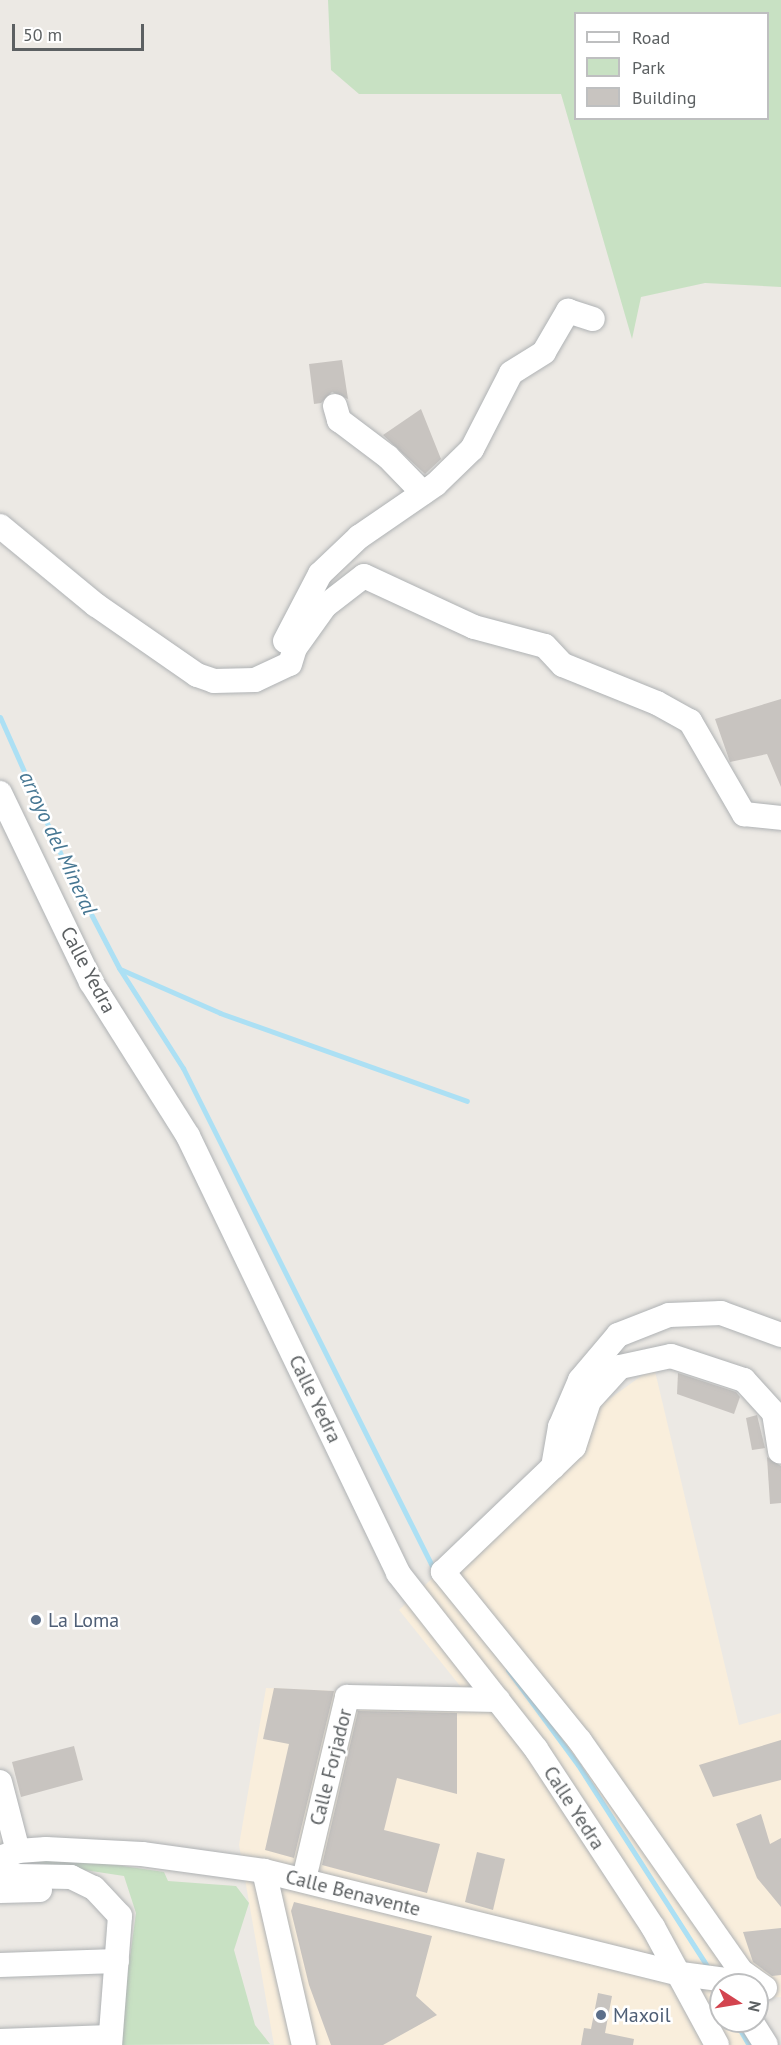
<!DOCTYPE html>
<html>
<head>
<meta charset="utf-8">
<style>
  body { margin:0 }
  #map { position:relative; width:781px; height:2045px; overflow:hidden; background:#ece9e4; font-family:"PT Sans",sans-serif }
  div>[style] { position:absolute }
  .commercial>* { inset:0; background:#f9eedc }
  .green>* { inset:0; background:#c8e1c3 }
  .stream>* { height:5px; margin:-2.5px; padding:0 2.5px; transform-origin:2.5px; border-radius:2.5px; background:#ace0f4 }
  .building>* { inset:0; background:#c8c4c0 }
  .roads { filter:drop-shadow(0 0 2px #afb2b4) drop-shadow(0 0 2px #afb2b4) }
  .minor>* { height:24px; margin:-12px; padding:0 12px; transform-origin:12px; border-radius:12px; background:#fff }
  .dots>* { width:16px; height:16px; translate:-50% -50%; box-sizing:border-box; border:3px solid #fff; border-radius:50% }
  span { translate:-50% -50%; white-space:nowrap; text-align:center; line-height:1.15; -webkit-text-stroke:5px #fff; paint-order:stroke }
  .street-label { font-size:20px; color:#5c6062 }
  .service-label { font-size:20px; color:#4e5e75 }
  .left { translate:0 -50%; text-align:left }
  .water-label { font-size:21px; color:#467793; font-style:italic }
  .legend { position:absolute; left:574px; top:12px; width:195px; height:108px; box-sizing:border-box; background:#fff; border:2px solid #bebfc0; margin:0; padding:8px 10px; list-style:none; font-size:18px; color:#5c6062 }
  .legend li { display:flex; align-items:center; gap:12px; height:30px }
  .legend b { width:30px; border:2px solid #bebfc0 }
  .north { position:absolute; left:709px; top:1973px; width:60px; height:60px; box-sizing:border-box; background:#fff; border:2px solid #bebfc0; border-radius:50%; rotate:102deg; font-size:16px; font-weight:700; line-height:24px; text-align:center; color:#5c6062 }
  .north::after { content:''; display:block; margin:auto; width:21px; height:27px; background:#d3444f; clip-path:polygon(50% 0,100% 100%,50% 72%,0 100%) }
  .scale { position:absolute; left:12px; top:24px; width:132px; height:27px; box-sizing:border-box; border:3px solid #5c6062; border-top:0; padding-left:8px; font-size:18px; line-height:21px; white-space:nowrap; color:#5c6062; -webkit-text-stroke:4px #fff; paint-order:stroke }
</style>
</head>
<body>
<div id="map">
  <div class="commercial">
    <i style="clip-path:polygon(654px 1367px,739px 1725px,781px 1713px,781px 1997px,757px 1999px,757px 1985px,721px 1985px,721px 2021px,757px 2021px,757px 2012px,778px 2045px,274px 2045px,239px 1845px,266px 1688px,469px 1697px,399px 1610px,464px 1548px,577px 1422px)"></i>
  </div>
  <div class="green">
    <i style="clip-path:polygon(evenodd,328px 0,781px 0,781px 287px,705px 283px,641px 297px,632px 339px,561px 94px,359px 94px,331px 70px,328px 0,576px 14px,768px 14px,768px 118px,576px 118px,576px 14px)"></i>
    <i style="clip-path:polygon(25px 1861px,89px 1861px,164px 1872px,168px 1881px,236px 1886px,249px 1903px,234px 1950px,255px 2025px,270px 2044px,118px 2045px,136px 1913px,124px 1876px)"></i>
  </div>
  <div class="stream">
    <i style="left:0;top:717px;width:163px;rotate:66.1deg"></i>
    <i style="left:66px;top:866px;width:115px;rotate:62.5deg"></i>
    <i style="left:119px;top:968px;width:119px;rotate:57.4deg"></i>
    <i style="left:183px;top:1068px;width:566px;rotate:63.43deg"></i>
    <i style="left:120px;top:969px;width:109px;rotate:23.7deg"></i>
    <i style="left:220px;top:1013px;width:262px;rotate:19.6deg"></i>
    <i style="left:508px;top:1670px;width:118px;rotate:53.6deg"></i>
    <i style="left:578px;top:1765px;width:245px;rotate:57.3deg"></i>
    <i style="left:735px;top:2021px;width:28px;rotate:60deg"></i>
  </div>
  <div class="building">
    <i style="clip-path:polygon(342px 360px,348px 399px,332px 392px,321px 403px,314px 404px,309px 364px)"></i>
    <i style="clip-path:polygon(421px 409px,441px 459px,425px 474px,383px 435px)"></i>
    <i style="clip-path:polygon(781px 699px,781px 787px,767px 754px,730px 762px,715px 719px)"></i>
    <i style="clip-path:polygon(678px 1373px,736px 1392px,740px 1397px,734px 1414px,677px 1394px)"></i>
    <i style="clip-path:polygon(757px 1415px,765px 1448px,752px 1450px,746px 1418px)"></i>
    <i style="clip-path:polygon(767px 1457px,781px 1466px,781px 1503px,770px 1504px)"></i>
    <i style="clip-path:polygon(274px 1688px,334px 1691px,294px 1858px,265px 1850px,289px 1744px,263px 1739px)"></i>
    <i style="clip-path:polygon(358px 1711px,457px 1713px,457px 1794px,397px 1778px,384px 1830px,440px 1844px,427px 1893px,322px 1865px)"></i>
    <i style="clip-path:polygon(781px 1740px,781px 1780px,713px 1797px,699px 1765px)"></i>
    <i style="clip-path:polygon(74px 1746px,83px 1780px,21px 1797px,12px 1762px)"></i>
    <i style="clip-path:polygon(761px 1814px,770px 1844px,781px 1838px,781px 1907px,757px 1878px,736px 1824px)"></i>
    <i style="clip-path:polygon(477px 1852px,505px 1859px,493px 1910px,465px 1902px)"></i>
    <i style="clip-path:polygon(294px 1902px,432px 1936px,416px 1996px,437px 2015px,383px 2045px,331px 2045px,309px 1985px,291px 1911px)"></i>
    <i style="clip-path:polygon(781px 1928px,781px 1975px,772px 1976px,753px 1962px,743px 1932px)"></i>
    <i style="clip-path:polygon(598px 1993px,612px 1996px,605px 2033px,634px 2039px,633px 2045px,581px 2045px,584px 2028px,591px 2029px)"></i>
  </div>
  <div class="roads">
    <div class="minor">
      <i style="left:335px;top:406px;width:15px;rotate:74deg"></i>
      <i style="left:339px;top:420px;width:61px;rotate:37.1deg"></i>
      <i style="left:388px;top:457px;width:50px;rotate:45.8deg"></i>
      <i style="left:0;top:526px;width:124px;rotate:39.5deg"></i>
      <i style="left:96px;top:605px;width:123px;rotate:34.7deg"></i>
      <i style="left:197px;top:675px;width:18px;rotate:19deg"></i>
      <i style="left:214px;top:681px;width:41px;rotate:-1.4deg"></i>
      <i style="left:255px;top:680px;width:38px;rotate:-25deg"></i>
      <i style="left:290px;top:664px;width:17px;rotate:-73deg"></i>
      <i style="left:295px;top:648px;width:52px;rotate:-54.5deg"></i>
      <i style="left:325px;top:606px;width:49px;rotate:-37.6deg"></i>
      <i style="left:364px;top:576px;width:121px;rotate:24.9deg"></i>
      <i style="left:474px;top:627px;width:73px;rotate:15deg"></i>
      <i style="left:545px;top:646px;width:26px;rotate:47deg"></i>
      <i style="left:563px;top:665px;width:101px;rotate:22deg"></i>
      <i style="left:657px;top:703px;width:38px;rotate:29deg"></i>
      <i style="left:690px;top:721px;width:108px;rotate:59.9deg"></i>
      <i style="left:744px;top:814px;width:37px;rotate:6deg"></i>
      <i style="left:285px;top:641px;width:76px;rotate:-62.4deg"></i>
      <i style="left:320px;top:574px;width:54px;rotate:-43.5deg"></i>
      <i style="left:359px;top:537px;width:93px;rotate:-34.5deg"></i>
      <i style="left:436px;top:484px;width:50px;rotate:-44.2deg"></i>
      <i style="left:472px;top:449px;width:85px;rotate:-62.8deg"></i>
      <i style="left:511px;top:373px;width:39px;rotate:-32deg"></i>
      <i style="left:544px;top:352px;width:48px;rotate:-59.7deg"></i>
      <i style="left:568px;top:311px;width:26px;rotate:18deg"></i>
      <i style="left:0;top:793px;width:210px;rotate:64.3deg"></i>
      <i style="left:91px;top:982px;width:182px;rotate:57.8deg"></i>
      <i style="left:188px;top:1136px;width:485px;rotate:64.3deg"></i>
      <i style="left:398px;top:1573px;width:224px;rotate:51.9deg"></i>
      <i style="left:536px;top:1749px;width:213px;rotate:56.7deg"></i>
      <i style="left:653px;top:1927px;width:134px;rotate:61.5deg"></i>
      <i style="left:553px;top:1467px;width:29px;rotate:-44deg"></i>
      <i style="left:574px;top:1447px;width:48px;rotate:-71.9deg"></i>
      <i style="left:589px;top:1401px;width:46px;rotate:-47.6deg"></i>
      <i style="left:620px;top:1367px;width:52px;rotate:-12.2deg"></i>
      <i style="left:671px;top:1356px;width:77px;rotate:18.2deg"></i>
      <i style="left:744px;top:1380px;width:45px;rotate:47.7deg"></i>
      <i style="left:774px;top:1413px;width:39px;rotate:81deg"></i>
      <i style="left:0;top:1782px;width:71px;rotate:75.4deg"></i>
      <i style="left:0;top:1858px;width:19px;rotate:-21deg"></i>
      <i style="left:18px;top:1851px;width:28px;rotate:-4deg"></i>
      <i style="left:46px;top:1849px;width:96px;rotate:3deg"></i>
      <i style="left:142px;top:1854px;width:123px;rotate:7.9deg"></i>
      <i style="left:264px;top:1871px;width:430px;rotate:13.9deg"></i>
      <i style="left:681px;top:1974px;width:45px;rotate:7.6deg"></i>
      <i style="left:726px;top:1980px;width:6px;rotate:59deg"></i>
      <i style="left:0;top:1870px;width:17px;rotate:21deg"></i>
      <i style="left:16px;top:1876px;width:55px;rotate:1deg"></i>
      <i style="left:71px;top:1877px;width:25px;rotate:26deg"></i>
      <i style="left:94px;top:1888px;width:38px;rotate:47deg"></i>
      <i style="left:120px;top:1916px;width:129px;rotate:94.4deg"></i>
      <i style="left:264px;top:1871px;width:179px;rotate:77.1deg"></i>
      <i style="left:304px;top:1879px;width:187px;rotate:-76.7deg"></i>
      <i style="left:347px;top:1697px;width:151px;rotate:1.1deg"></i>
      <i style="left:0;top:1891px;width:40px;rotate:-1.4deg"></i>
      <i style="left:0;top:1965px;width:117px;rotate:-2deg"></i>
      <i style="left:765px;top:1988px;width:29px;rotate:-145deg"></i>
      <i style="left:741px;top:1971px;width:281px;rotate:-125deg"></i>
      <i style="left:580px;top:1741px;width:218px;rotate:-129deg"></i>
      <i style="left:443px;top:1572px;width:152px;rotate:-43.7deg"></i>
      <i style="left:553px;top:1467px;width:41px;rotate:-80.1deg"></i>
      <i style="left:560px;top:1427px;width:51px;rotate:-66.9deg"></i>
      <i style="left:580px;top:1380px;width:59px;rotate:-49.8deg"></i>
      <i style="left:618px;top:1335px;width:55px;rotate:-21.4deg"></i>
      <i style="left:669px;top:1315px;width:52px;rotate:-2.2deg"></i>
      <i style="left:721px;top:1313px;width:64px;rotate:20.1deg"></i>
      <i style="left:751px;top:2021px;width:28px;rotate:58deg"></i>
      <i style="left:0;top:2041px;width:110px;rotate:-2.1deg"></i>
    </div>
  </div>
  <div class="dots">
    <i style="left:36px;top:1620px;background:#5c6f8a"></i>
    <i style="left:601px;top:2015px;background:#5c6f8a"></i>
  </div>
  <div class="street-label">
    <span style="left:88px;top:970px;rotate:62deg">Calle Yedra</span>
    <span style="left:315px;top:1399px;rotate:64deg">Calle Yedra</span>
    <span style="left:331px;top:1767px;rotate:-76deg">Calle Forjador</span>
    <span style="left:574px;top:1808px;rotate:57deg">Calle Yedra</span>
    <span style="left:353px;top:1893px;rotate:14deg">Calle Benavente</span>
  </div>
  <div class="service-label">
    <span class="left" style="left:48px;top:1620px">La Loma</span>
    <span class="left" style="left:613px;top:2015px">Maxoil</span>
  </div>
  <div class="water-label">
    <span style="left:58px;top:843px;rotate:65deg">arroyo del Mineral</span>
  </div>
  <ul class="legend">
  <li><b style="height:8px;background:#fff"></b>Road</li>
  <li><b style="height:16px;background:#c8e1c3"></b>Park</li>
  <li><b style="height:16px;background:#c8c4c0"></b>Building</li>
  </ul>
  <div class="north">N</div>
  <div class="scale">50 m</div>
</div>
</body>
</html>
